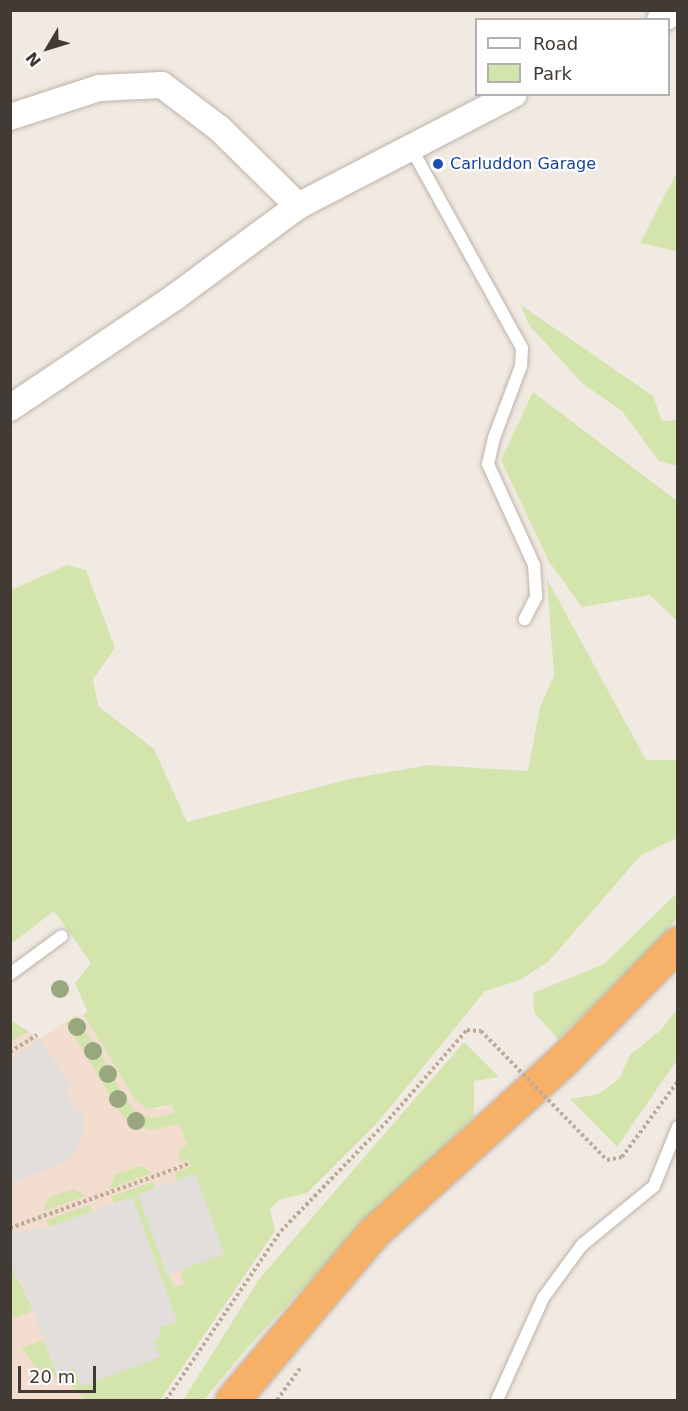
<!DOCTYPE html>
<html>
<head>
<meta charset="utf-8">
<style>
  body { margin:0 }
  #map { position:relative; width:688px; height:1411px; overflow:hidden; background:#f1eae3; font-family:"DejaVu Sans",sans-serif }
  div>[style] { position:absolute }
  .commercial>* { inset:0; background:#f2ddce }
  .green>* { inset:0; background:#d4e4ad }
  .parking>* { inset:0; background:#e1dedc }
  .path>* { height:4px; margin-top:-2px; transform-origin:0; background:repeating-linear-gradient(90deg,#bcaa98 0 3px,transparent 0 6px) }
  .roads { filter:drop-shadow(0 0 2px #beb3a9) drop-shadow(0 0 2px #beb3a9) }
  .lane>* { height:12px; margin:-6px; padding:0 6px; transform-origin:6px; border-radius:6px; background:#fff }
  .street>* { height:26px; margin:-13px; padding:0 13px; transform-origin:13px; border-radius:13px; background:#fff }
  .highway>* { height:33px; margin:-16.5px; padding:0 16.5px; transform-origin:16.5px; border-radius:16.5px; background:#f7b068 }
  .path-bridge>* { height:4px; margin-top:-2px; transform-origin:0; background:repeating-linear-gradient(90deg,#bcaa98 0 3px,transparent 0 6px) }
  .trees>* { width:18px; height:18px; margin:-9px; border-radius:50%; background:#98a77e }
  .dots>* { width:16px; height:16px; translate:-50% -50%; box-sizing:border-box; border:3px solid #fff; border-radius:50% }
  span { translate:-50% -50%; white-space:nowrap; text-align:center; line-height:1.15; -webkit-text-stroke:4.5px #fff; paint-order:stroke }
  .transit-label { font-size:16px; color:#164399 }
  .left { translate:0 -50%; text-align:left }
  .frame { position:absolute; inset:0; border:12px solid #423a34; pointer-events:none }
  .legend { position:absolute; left:475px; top:18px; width:195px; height:78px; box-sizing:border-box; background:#fff; border:2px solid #b3b0ae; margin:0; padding:8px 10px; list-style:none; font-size:18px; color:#423a34 }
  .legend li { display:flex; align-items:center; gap:12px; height:30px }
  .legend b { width:30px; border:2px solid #b3b0ae }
  .north { position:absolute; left:18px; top:18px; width:60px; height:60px; -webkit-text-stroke:4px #fff; paint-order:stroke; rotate:232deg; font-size:16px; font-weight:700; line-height:24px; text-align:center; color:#423a34 }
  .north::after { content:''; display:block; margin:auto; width:21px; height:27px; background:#423a34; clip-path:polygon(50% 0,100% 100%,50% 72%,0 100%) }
  .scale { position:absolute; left:18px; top:1366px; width:78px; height:27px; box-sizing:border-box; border:3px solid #423a34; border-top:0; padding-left:8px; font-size:18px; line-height:21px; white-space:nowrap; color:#423a34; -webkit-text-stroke:4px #fff; paint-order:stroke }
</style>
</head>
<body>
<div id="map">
  <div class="commercial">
    <i style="clip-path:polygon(84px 1015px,136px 1101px,158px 1110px,172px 1104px,191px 1155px,251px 1220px,152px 1400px,11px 1400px,10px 1020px,40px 1039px,75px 1016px)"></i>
  </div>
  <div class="green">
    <i style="clip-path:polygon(677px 172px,677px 251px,640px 243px)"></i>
    <i style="clip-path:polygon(521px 305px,653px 396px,662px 421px,677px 420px,677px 466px,659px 461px,622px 411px,582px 383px,529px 325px)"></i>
    <i style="clip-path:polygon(533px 392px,677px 501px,677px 621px,650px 595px,582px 607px,548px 560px,501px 460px)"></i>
    <i style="clip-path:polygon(67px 565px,86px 570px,115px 648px,93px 679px,98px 706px,154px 749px,187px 822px,349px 779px,429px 765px,528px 771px,540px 707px,554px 676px,547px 579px,646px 760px,677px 760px,677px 838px,641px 855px,548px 962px,520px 980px,485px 991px,379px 1121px,307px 1193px,279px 1200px,270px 1209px,275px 1231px,160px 1400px,86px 1400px,68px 1383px,37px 1368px,21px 1348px,44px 1340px,57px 1375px,75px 1368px,82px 1386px,160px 1357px,153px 1339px,158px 1328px,177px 1321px,132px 1197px,114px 1203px,111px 1196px,153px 1182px,156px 1188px,138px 1195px,174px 1288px,185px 1284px,181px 1275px,185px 1268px,224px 1254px,195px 1174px,177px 1181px,175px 1173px,191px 1167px,188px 1159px,181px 1162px,178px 1152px,187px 1144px,179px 1124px,150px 1130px,125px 1119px,66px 1023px,75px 1016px,101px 1054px,124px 1098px,137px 1112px,152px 1118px,175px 1113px,171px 1105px,148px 1109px,136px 1101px,84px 1015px,87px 1010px,75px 983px,91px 963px,54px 911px,11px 944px,11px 590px)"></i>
    <i style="clip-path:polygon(677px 893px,677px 918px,656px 945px,558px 1039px,534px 1012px,533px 993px,604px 964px)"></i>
    <i style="clip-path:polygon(677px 1009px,677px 1060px,617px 1147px,570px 1099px,599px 1094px,619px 1079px,631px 1054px,661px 1030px)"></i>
    <i style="clip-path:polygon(10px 1020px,28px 1031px,11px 1042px,10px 1042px)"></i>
    <i style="clip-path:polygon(464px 1042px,499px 1077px,474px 1081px,474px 1117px,355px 1233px,247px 1348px,204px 1400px,183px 1400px,260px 1278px)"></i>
    <i style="clip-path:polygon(142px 1166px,152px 1173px,109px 1189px,115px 1174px)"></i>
    <i style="clip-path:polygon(75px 1189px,86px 1196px,43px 1211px,49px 1197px)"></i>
    <i style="clip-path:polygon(90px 1205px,92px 1212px,49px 1227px,46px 1220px)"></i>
    <i style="clip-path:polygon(10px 1262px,33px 1311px,11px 1319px,10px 1316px)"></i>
  </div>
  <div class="parking">
    <i style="clip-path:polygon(40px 1039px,72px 1088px,65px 1092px,76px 1112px,83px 1111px,84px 1131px,76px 1151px,63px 1164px,11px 1183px,11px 1059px)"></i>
    <i style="clip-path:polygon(195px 1174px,224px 1254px,167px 1275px,138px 1195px)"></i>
    <i style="clip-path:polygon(132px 1197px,177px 1321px,159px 1328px,161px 1336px,153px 1340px,160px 1357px,81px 1386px,75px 1368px,57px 1375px,21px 1279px,17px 1280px,11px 1262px,11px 1232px,49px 1227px)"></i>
  </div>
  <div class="path">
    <i style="left:10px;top:1052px;width:32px;rotate:-32deg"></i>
    <i style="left:607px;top:1160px;width:15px;rotate:-11deg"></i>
    <i style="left:622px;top:1157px;width:94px;rotate:-53.6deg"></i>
    <i style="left:10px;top:1228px;width:190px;rotate:-19.7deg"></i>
    <i style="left:166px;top:1400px;width:204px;rotate:-55.8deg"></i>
    <i style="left:281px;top:1231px;width:156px;rotate:-46deg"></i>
    <i style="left:389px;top:1119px;width:118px;rotate:-48.8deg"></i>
    <i style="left:467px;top:1030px;width:14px;rotate:4deg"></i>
    <i style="left:277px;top:1400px;width:39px;rotate:-54deg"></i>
  </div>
  <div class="roads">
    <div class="lane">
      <i style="left:410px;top:146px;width:231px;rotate:61deg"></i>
      <i style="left:522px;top:348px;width:18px;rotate:93deg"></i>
      <i style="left:521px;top:366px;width:77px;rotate:110.6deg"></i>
      <i style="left:494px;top:438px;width:27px;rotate:103deg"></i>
      <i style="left:488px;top:464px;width:111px;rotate:65.5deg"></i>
      <i style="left:534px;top:565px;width:32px;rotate:86deg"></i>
      <i style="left:536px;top:597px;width:25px;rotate:117deg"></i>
      <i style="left:10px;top:974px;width:64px;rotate:-36.2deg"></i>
      <i style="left:497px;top:1400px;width:112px;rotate:-65.7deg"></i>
      <i style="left:543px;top:1298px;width:66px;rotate:-53.7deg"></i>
      <i style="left:582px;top:1245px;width:93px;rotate:-39.3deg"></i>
      <i style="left:654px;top:1186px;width:64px;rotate:-67.9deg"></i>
    </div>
    <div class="street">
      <i style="left:660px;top:20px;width:20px;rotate:-27deg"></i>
      <i style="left:10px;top:117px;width:94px;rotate:-18deg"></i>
      <i style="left:99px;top:88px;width:63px;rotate:-2.7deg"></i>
      <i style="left:162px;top:85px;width:73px;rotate:37.2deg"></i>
      <i style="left:220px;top:129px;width:110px;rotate:44.6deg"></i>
      <i style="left:10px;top:408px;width:199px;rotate:-33.9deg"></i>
      <i style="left:175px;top:297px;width:153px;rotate:-36.5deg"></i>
      <i style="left:298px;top:206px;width:243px;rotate:-27.4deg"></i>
    </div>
    <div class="highway">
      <i style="left:232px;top:1400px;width:220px;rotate:-49.8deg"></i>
      <i style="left:374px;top:1232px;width:258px;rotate:-42.3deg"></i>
      <i style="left:565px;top:1058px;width:161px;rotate:-45.5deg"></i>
    </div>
  </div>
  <div class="path-bridge">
    <i style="left:481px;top:1031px;width:180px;rotate:45.7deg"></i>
  </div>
  <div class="trees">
    <i style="left:60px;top:989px"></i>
    <i style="left:77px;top:1027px"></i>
    <i style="left:93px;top:1051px"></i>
    <i style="left:108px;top:1074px"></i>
    <i style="left:118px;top:1099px"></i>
    <i style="left:136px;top:1121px"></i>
  </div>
  <div class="dots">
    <i style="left:438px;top:164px;background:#1a4fb4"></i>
  </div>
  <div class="transit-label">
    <span class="left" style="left:450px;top:164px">Carluddon Garage</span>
  </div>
  <div class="frame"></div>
  <ul class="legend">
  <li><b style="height:8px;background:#fff"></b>Road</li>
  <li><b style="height:16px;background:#d4e4ad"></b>Park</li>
  </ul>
  <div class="north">N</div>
  <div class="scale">20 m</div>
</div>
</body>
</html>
